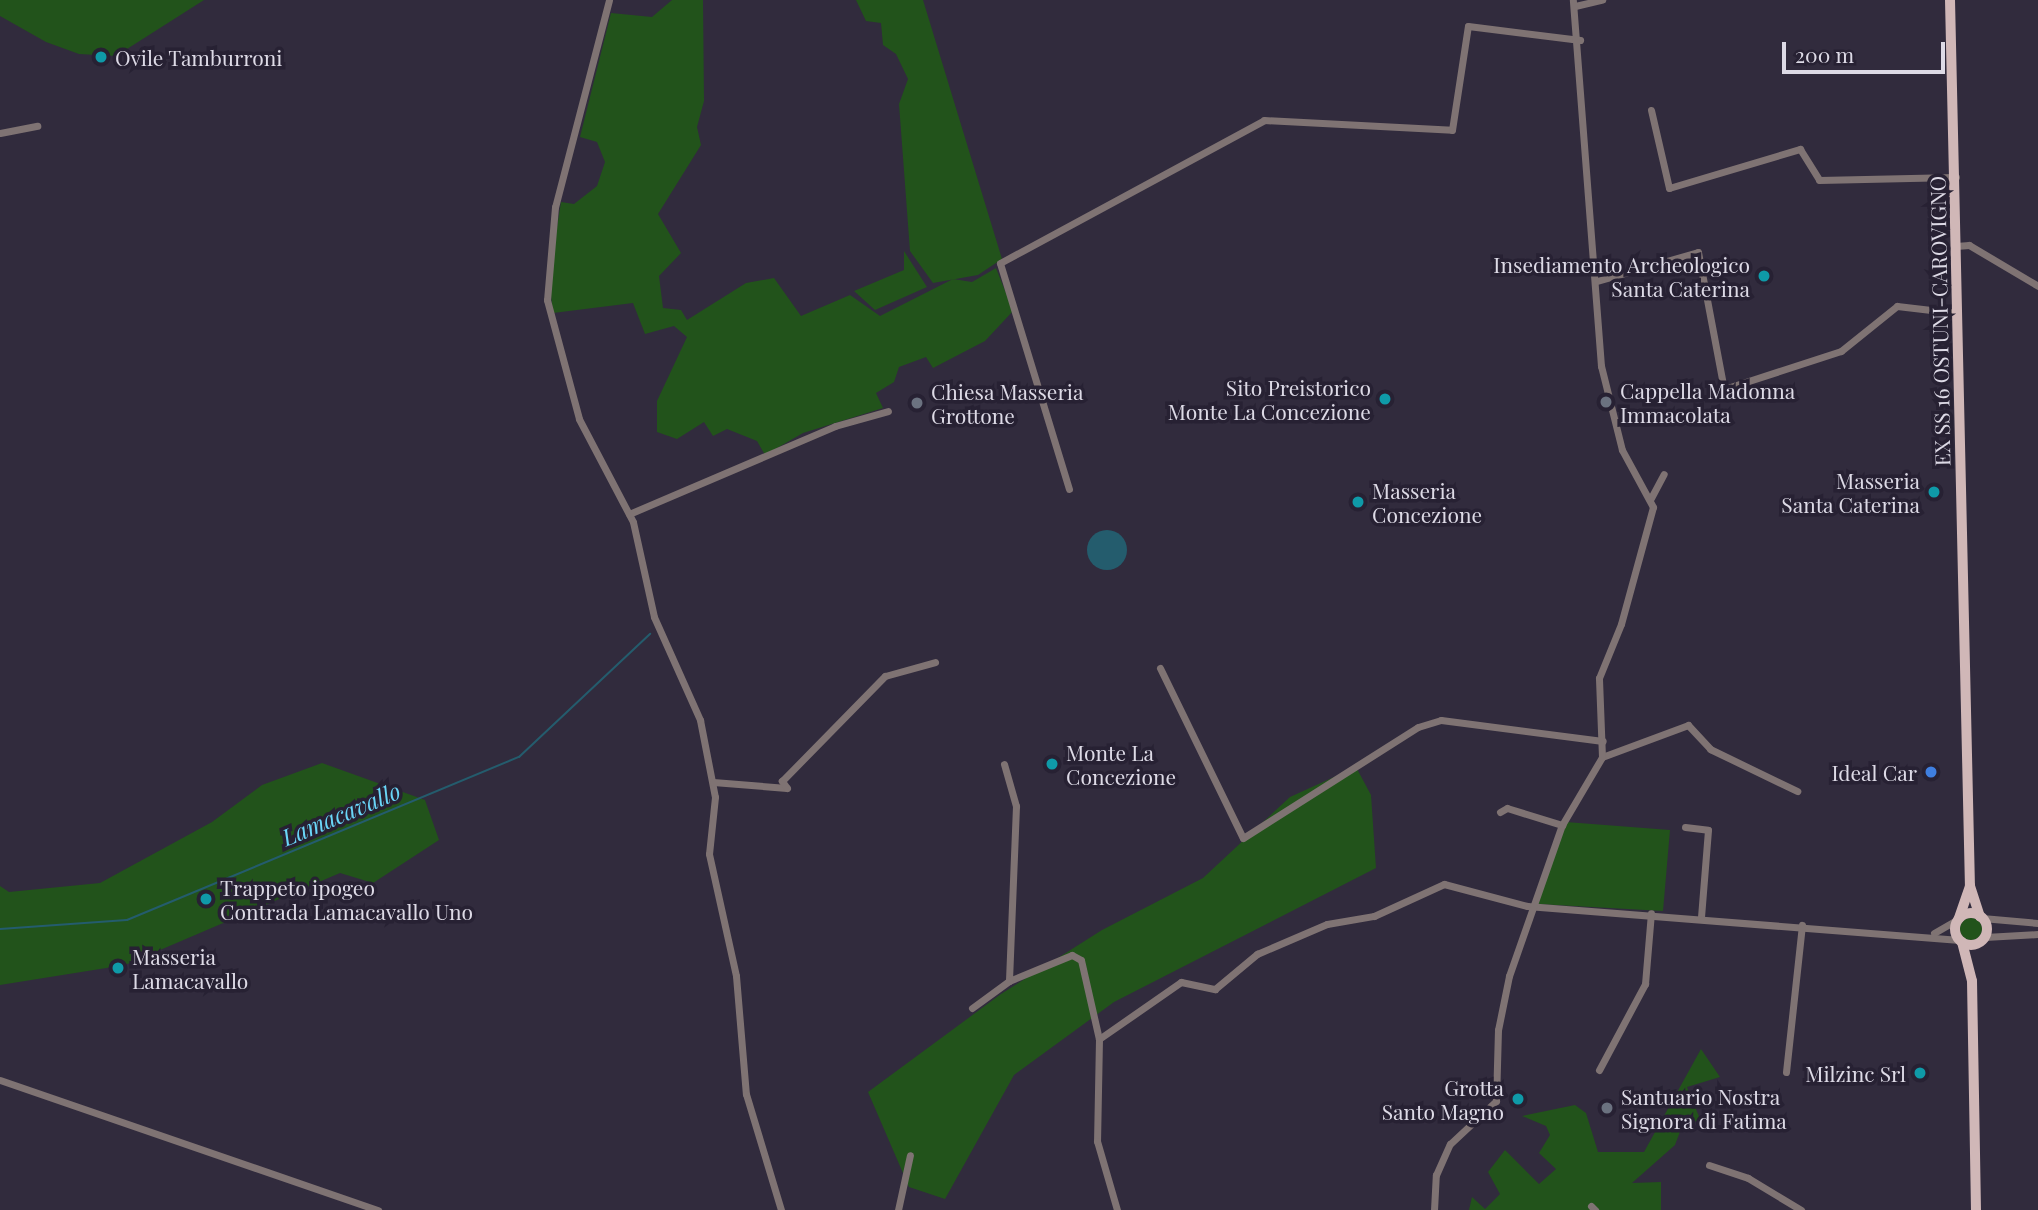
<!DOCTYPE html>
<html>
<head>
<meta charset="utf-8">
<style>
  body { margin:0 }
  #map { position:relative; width:2038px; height:1210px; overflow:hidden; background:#312b3d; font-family:"Playfair Display",serif }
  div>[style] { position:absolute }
  .green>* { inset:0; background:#22531b }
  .round { border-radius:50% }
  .water>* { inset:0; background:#245c6d }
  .stream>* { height:2px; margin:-1px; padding:0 1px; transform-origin:1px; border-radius:1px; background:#245c6d }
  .minor>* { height:7px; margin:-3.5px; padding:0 3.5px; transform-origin:3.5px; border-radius:3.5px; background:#7f7373 }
  .major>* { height:10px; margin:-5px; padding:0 5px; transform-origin:5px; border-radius:5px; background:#d0b7b7 }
  .major>.ring { margin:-5px; padding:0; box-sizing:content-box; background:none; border:10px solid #d0b7b7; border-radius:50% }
  .dots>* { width:19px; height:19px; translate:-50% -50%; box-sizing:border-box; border:4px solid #272133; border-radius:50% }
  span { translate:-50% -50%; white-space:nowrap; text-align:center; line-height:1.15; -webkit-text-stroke:7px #272133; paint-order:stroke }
  .poi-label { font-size:21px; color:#dddae6 }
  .left { translate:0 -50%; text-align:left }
  .right { translate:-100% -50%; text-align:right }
  .street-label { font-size:21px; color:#dddae6 }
  .water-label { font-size:23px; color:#6ad6f8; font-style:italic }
  .scale { position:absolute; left:1782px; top:42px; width:163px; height:32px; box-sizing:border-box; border:4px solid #dddae6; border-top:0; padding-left:9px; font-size:21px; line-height:24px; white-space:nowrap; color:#dddae6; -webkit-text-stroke:5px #272133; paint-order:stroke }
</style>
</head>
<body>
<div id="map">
  <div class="green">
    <i style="clip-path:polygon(0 0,204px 0,116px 56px,79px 54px,46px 42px,0 16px)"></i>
    <i style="clip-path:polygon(672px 0,703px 0,704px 101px,697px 127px,701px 145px,658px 214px,681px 253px,659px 276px,663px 308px,681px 310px,687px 320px,746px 283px,774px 278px,801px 316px,850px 295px,880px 316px,953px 279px,972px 282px,996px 268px,1013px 311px,985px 341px,933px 368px,926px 357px,899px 367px,894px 382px,876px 393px,883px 408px,803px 433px,765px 455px,757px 441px,727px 429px,713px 436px,704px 422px,677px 439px,657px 432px,657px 401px,687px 337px,674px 326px,645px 334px,633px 303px,553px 313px,549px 278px,561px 202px,574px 204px,597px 186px,605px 162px,597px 142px,580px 137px,611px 13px,652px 17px)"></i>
    <i style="clip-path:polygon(856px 0,923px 0,1002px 259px,978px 275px,933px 283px,910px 251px,899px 104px,908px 79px,896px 54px,883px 45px,881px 23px,866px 21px)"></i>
    <i style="clip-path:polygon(904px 251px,927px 287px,875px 310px,854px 291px,904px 270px)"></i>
    <i style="clip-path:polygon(322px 763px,425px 800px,439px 840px,373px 883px,340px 873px,125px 965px,0 985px,0 886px,9px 892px,100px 883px,212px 822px,262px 785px)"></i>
    <i style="clip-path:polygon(1356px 767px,1371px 795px,1376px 868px,1114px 1002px,1014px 1075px,945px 1199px,909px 1187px,868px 1092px,1001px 994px,1102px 930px,1203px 878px,1290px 797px)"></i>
    <i style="clip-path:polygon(1566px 822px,1670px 830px,1663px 911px,1538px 904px)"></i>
    <i class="round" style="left:1960px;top:918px;width:22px;height:22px"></i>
    <i style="clip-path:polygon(1701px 1049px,1720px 1077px,1687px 1087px,1700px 1119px,1681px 1129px,1675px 1145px,1632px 1183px,1661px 1182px,1661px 1210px,1469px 1210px,1472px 1197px,1485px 1209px,1500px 1194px,1488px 1172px,1505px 1150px,1539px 1184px,1556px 1169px,1539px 1153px,1550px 1135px,1546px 1126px,1522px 1116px,1575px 1105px,1586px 1113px,1598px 1152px,1644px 1152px)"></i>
  </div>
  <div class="water">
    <i class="round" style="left:1087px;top:530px;width:40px;height:40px"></i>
  </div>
  <div class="stream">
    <i style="left:0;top:929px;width:127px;rotate:-4.1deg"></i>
    <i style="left:127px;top:920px;width:425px;rotate:-22.6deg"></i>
    <i style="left:519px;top:757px;width:180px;rotate:-43.2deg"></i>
  </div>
  <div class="minor">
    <i style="left:609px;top:0;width:214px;rotate:104.6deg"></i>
    <i style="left:555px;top:207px;width:93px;rotate:94.9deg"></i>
    <i style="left:547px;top:300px;width:123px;rotate:74.9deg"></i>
    <i style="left:579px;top:419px;width:116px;rotate:62.3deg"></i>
    <i style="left:633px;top:522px;width:97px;rotate:77.5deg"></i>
    <i style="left:654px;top:617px;width:113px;rotate:65.9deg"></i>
    <i style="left:700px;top:720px;width:78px;rotate:79deg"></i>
    <i style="left:715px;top:797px;width:57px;rotate:96deg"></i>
    <i style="left:709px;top:854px;width:125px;rotate:77.5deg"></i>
    <i style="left:736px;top:976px;width:118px;rotate:85.2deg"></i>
    <i style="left:746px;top:1094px;width:121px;rotate:73.2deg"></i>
    <i style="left:1575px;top:6px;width:28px;rotate:-13deg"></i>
    <i style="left:1651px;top:110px;width:80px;rotate:77deg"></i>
    <i style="left:1669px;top:188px;width:137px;rotate:-16.6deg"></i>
    <i style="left:1800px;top:149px;width:36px;rotate:58deg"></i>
    <i style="left:1819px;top:180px;width:137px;rotate:-1.3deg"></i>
    <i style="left:0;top:133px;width:38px;rotate:-11deg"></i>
    <i style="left:1956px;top:246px;width:13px;rotate:-4deg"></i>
    <i style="left:1969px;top:245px;width:80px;rotate:30.7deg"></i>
    <i style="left:1597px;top:281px;width:105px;rotate:-16deg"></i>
    <i style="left:1698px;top:252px;width:139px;rotate:79.3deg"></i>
    <i style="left:1724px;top:389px;width:123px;rotate:-18deg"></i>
    <i style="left:1841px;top:351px;width:72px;rotate:-38.8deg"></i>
    <i style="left:1897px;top:306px;width:60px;rotate:6.7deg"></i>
    <i style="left:1069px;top:489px;width:236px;rotate:-107deg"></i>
    <i style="left:1000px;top:263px;width:300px;rotate:-28.4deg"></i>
    <i style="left:1264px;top:120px;width:188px;rotate:3deg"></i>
    <i style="left:1452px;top:130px;width:105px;rotate:-81.3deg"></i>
    <i style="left:1468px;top:26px;width:113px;rotate:7.1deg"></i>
    <i style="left:1651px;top:498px;width:27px;rotate:-62deg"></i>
    <i style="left:629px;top:514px;width:224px;rotate:-23.1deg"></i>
    <i style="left:835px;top:426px;width:55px;rotate:-15.8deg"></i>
    <i style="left:1160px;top:668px;width:189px;rotate:64deg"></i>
    <i style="left:1243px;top:838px;width:207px;rotate:-32.4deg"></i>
    <i style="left:1418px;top:727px;width:24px;rotate:-17deg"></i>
    <i style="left:1441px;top:720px;width:163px;rotate:7.4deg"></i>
    <i style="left:1602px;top:757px;width:92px;rotate:-20.4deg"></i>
    <i style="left:1688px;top:725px;width:33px;rotate:47deg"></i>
    <i style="left:1710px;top:749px;width:97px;rotate:25.8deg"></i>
    <i style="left:1004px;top:764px;width:44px;rotate:74.1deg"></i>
    <i style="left:1016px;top:806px;width:175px;rotate:92.3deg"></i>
    <i style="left:1009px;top:981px;width:68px;rotate:-22.4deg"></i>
    <i style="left:1072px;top:955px;width:10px;rotate:29deg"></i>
    <i style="left:1081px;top:960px;width:81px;rotate:77.2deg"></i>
    <i style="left:1099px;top:1039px;width:102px;rotate:91.1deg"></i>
    <i style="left:1097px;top:1141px;width:72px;rotate:73.8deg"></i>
    <i style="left:713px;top:782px;width:74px;rotate:4.6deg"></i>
    <i style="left:787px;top:788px;width:9px;rotate:-126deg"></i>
    <i style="left:782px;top:781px;width:147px;rotate:-45.6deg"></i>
    <i style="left:885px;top:676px;width:52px;rotate:-15.6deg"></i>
    <i style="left:1500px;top:812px;width:8px;rotate:-30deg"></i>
    <i style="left:1507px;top:808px;width:58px;rotate:17.2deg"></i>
    <i style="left:1685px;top:827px;width:23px;rotate:7deg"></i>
    <i style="left:1708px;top:830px;width:87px;rotate:94.6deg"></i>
    <i style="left:1982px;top:918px;width:56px;rotate:5.1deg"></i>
    <i style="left:1934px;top:933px;width:28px;rotate:-30deg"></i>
    <i style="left:1985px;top:937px;width:53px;rotate:-3.2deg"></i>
    <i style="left:972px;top:1008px;width:46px;rotate:-36.1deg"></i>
    <i style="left:1099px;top:1039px;width:100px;rotate:-34.8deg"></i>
    <i style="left:1181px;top:982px;width:35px;rotate:12deg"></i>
    <i style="left:1215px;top:989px;width:55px;rotate:-39.8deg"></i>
    <i style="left:1257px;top:954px;width:76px;rotate:-23.2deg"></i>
    <i style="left:1327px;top:924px;width:48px;rotate:-9.7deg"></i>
    <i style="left:1374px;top:916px;width:77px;rotate:-24.6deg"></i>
    <i style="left:1444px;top:884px;width:86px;rotate:14.8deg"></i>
    <i style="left:1527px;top:906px;width:434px;rotate:4.5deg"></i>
    <i style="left:1599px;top:1070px;width:98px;rotate:-61.9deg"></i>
    <i style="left:1645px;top:984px;width:71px;rotate:-85.2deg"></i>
    <i style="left:1786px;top:1072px;width:148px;rotate:-83.8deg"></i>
    <i style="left:0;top:1080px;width:400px;rotate:19deg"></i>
    <i style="left:1709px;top:1165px;width:41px;rotate:18.4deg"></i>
    <i style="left:1748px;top:1178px;width:62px;rotate:31.1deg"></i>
    <i style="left:1591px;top:1206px;width:6px;rotate:45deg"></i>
    <i style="left:898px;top:1210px;width:56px;rotate:-77.7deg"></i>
    <i style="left:1434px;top:1210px;width:35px;rotate:-87deg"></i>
    <i style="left:1436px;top:1175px;width:34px;rotate:-66deg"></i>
    <i style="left:1450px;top:1144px;width:63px;rotate:-43.1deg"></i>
    <i style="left:1496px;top:1101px;width:71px;rotate:-88.4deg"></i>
    <i style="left:1498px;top:1030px;width:55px;rotate:-78.5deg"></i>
    <i style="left:1509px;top:976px;width:160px;rotate:-70.7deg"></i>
    <i style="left:1562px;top:825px;width:79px;rotate:-59.5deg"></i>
    <i style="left:1602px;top:757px;width:79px;rotate:-92.2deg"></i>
    <i style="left:1599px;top:678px;width:58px;rotate:-67.8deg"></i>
    <i style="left:1621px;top:624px;width:121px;rotate:-74.7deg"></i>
    <i style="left:1653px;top:507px;width:65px;rotate:-118.5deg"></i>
    <i style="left:1622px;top:450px;width:87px;rotate:-104deg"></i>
    <i style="left:1601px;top:366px;width:367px;rotate:-94.4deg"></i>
  </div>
  <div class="major">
    <i style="left:1950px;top:0;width:886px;rotate:88.71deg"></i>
    <i style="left:1970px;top:886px;width:32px;rotate:72deg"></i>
    <i class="ring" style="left:1955px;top:913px;width:22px;height:22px"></i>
    <i style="left:1959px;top:918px;width:34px;rotate:-71deg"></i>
    <i style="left:1962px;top:942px;width:40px;rotate:75.6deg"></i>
    <i style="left:1972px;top:981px;width:229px;rotate:89deg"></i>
  </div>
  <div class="dots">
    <i style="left:101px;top:57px;background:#0f9aa8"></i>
    <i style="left:1764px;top:276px;background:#0f9aa8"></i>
    <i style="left:1385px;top:399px;background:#0f9aa8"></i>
    <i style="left:1606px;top:402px;background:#6b7280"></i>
    <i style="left:917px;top:403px;background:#6b7280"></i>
    <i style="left:1934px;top:492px;background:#0f9aa8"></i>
    <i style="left:1358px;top:502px;background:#0f9aa8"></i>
    <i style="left:1052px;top:764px;background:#0f9aa8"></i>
    <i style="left:1931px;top:772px;background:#3f7fe0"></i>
    <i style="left:206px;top:899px;background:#0f9aa8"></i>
    <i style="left:118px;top:968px;background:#0f9aa8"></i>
    <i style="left:1920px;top:1073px;background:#0f9aa8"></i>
    <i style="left:1518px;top:1099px;background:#0f9aa8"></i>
    <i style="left:1607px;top:1108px;background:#6b7280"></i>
  </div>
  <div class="poi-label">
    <span class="left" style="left:115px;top:57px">Ovile Tamburroni</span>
    <span class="right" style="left:1750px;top:276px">Insediamento Archeologico<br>Santa Caterina</span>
    <span class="right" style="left:1371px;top:399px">Sito Preistorico<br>Monte La Concezione</span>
    <span class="left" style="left:1620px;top:402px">Cappella Madonna<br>Immacolata</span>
    <span class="left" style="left:931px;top:403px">Chiesa Masseria<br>Grottone</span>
    <span class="right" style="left:1920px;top:492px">Masseria<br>Santa Caterina</span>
    <span class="left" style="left:1372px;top:502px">Masseria<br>Concezione</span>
    <span class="left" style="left:1066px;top:764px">Monte La<br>Concezione</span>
    <span class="right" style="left:1917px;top:772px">Ideal Car</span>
    <span class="left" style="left:220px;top:899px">Trappeto ipogeo<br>Contrada Lamacavallo Uno</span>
    <span class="left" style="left:132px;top:968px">Masseria<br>Lamacavallo</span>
    <span class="right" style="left:1906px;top:1073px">Milzinc Srl</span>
    <span class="right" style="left:1504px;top:1099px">Grotta<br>Santo Magno</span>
    <span class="left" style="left:1621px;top:1108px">Santuario Nostra<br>Signora di Fatima</span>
  </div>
  <div class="street-label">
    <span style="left:1939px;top:321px;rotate:-91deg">EX SS 16 OSTUNI-CAROVIGNO</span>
  </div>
  <div class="water-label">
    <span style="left:341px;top:814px;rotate:-23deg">Lamacavallo</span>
  </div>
  <div class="scale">200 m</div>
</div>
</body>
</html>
